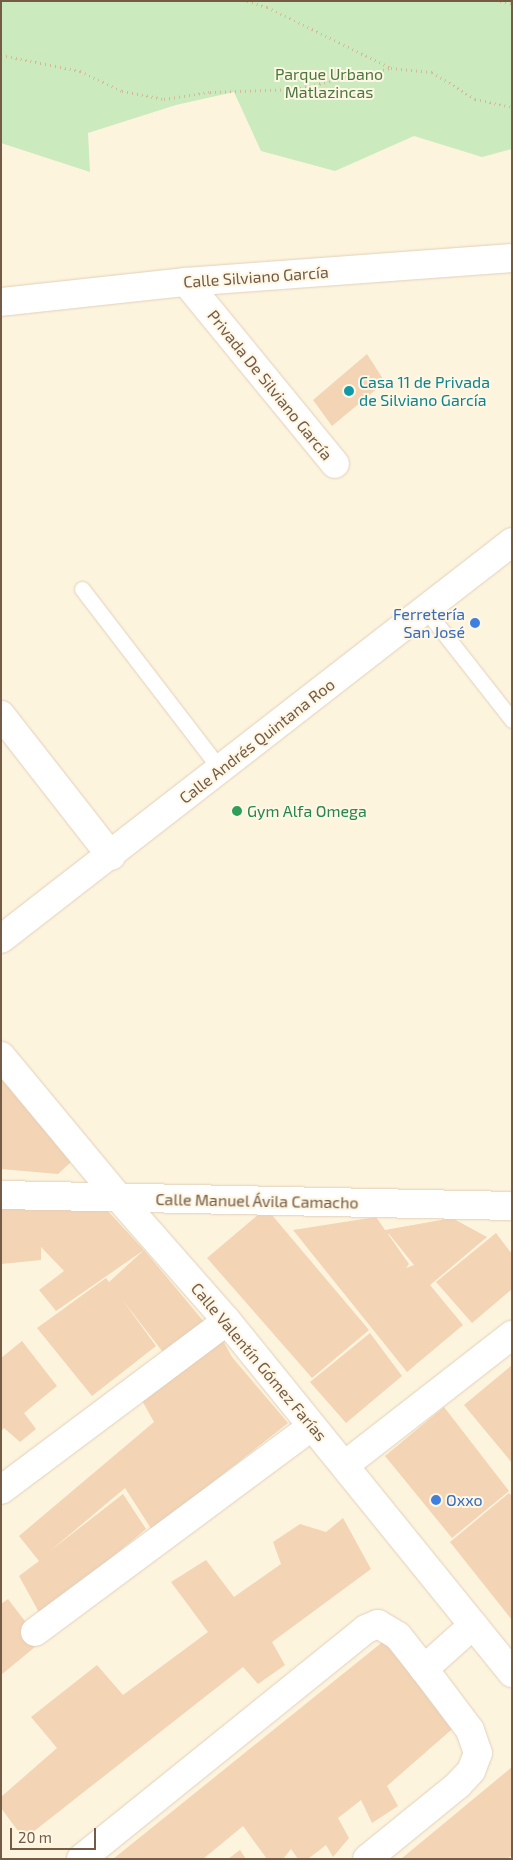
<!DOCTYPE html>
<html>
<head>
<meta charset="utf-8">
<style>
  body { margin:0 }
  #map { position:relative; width:513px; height:1860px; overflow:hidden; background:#fdf4de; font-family:"Exo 2",sans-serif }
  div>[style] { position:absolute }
  .green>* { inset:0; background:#cbeabd }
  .building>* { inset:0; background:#f3d4b5 }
  .path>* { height:3px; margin-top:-1.5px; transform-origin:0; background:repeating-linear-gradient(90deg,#d7b899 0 1px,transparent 0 5px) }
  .roads { filter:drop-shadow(0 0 1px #e1d0bb) drop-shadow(0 0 1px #e1d0bb) }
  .service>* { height:15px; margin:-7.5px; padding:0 7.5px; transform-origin:7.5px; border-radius:7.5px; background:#fff }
  .minor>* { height:28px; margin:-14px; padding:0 14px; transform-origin:14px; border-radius:14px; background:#fff }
  .secondary>* { height:28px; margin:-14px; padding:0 14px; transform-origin:14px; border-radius:14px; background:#fff }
  .dots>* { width:14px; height:14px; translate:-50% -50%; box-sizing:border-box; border:2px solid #fff7e5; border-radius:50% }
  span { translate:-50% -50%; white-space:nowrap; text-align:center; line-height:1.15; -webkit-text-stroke:4px #fff7e5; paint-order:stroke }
  .park-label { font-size:16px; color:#4a793e }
  .street-label { font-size:16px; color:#735b46 }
  .culture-label { font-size:16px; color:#0d838f }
  .left { translate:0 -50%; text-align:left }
  .shop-label { font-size:16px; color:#366cbe }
  .right { translate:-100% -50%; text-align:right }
  .leisure-label { font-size:16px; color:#27864d }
  .frame { position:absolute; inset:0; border:2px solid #735b46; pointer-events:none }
  .scale { position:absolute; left:10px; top:1828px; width:86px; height:22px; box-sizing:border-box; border:2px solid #735b46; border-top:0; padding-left:6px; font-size:15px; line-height:18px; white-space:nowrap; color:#735b46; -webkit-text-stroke:4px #fff7e5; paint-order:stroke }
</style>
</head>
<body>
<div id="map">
  <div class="green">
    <i style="clip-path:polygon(1px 1px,512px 1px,512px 149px,482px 157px,414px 136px,335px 171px,261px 151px,234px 92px,176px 105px,88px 133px,90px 172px,1px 143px)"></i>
  </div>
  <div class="building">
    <i style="clip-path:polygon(367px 354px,385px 382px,332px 426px,313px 400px)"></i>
    <i style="clip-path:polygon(1px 1075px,71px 1162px,58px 1174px,1px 1169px)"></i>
    <i style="clip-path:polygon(1px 1207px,105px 1208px,144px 1250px,56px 1311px,39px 1290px,64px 1271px,41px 1247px,41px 1260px,1px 1264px)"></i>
    <i style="clip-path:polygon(266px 1208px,369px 1330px,312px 1378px,207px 1258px)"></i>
    <i style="clip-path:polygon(evenodd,376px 1217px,385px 1230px,452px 1218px,487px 1237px,430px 1285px,463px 1325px,407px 1372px,293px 1230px,376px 1217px,388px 1234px,389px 1234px,414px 1265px,406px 1268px,409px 1264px,388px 1234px)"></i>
    <i style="clip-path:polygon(496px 1233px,512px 1254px,512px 1289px,472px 1323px,436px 1282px)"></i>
    <i style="clip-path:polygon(144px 1250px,210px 1329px,169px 1360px,121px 1298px,156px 1346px,92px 1396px,37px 1328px,106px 1278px,109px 1282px)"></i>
    <i style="clip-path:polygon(370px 1333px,402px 1376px,346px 1423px,310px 1382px)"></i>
    <i style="clip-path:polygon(221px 1337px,232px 1357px,288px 1423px,152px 1530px,125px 1488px,50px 1551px,123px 1494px,146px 1529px,41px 1616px,19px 1576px,39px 1561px,19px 1536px,154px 1422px,140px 1397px)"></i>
    <i style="clip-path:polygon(22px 1341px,57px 1386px,24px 1413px,36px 1429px,20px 1442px,4px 1428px,1px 1431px,1px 1358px)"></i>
    <i style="clip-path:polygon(512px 1365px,512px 1463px,464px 1405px)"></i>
    <i style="clip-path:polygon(444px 1407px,509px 1491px,452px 1538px,385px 1456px)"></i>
    <i style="clip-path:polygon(509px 1493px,512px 1496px,512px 1620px,450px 1542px)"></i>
    <i style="clip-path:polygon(343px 1518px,371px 1569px,272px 1642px,285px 1665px,258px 1684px,243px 1667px,24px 1839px,1px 1808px,1px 1797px,57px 1748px,31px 1717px,97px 1665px,123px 1695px,208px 1632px,171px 1582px,206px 1560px,234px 1597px,281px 1564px,273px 1542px,300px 1524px,326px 1532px)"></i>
    <i style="clip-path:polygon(8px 1599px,41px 1642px,1px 1675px,1px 1604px)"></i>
    <i style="clip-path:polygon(385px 1640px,458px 1724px,387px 1786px,398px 1806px,372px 1823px,361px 1800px,338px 1818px,349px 1838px,333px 1857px,326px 1845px,308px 1859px,298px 1859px,291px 1849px,283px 1859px,267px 1859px,243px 1826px,203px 1859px,113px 1859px)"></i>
    <i style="clip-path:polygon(512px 1767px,512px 1855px,507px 1859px,401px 1859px)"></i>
    <i style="clip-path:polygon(240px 1850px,246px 1859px,228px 1859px)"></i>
  </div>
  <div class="path">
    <i style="left:247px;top:1px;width:21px;rotate:17deg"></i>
    <i style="left:267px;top:7px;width:138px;rotate:26.2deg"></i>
    <i style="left:500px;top:1px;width:12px;rotate:14deg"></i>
    <i style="left:1px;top:55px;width:81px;rotate:11.4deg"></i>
    <i style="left:80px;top:71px;width:47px;rotate:25.5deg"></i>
    <i style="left:122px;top:91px;width:43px;rotate:10.8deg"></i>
    <i style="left:164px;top:99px;width:47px;rotate:-8.7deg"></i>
    <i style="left:210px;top:92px;width:85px;rotate:-2deg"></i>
    <i style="left:295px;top:89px;width:98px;rotate:-12.3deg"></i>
    <i style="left:391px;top:68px;width:41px;rotate:5.6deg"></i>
    <i style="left:432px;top:72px;width:51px;rotate:32.1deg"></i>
    <i style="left:475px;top:99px;width:38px;rotate:12deg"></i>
  </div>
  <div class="roads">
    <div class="service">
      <i style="left:82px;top:589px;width:228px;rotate:52.5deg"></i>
      <i style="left:425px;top:609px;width:141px;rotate:51.9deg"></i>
    </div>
    <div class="minor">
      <i style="left:186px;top:282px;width:235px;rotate:50.7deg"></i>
      <i style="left:1px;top:302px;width:186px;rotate:-6.2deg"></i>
      <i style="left:186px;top:282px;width:327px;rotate:-4.2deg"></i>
      <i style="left:1px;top:715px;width:179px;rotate:52deg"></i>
      <i style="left:1px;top:939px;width:647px;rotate:-37.84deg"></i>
      <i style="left:1px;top:1195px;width:511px;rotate:1.23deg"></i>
      <i style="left:345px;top:1465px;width:212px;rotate:-37.9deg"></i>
      <i style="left:1px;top:1490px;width:282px;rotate:-36.8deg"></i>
      <i style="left:35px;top:1632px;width:345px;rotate:-36.6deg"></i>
      <i style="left:424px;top:1669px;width:66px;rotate:-41.9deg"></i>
      <i style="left:81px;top:1859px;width:366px;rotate:-38.9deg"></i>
      <i style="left:366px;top:1629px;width:13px;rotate:-23deg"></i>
      <i style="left:378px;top:1624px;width:23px;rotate:31deg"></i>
      <i style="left:398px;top:1636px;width:42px;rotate:51.8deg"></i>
      <i style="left:424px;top:1669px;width:76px;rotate:53deg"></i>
      <i style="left:470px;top:1730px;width:24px;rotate:71deg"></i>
      <i style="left:478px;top:1753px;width:19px;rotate:111deg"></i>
      <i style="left:471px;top:1771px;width:19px;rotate:133deg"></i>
      <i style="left:458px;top:1785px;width:117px;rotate:140.9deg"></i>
    </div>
    <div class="secondary">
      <i style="left:1px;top:1056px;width:185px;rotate:50.3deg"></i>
      <i style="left:119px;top:1198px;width:164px;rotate:48.7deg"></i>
      <i style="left:227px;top:1321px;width:453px;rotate:51deg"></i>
    </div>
  </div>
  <div class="dots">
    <i style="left:349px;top:391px;background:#0f9aa8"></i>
    <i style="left:475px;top:623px;background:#3f7fe0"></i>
    <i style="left:237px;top:811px;background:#2e9e5b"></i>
    <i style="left:436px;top:1500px;background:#3f7fe0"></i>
  </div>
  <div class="park-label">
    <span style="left:329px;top:83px">Parque Urbano<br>Matlazincas</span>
  </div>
  <div class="street-label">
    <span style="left:256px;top:277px;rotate:-4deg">Calle Silviano García</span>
    <span style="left:270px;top:385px;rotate:51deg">Privada De Silviano García</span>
    <span style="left:257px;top:741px;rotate:-38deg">Calle Andrés Quintana Roo</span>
    <span style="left:257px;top:1201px;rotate:1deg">Calle Manuel Ávila Camacho</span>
    <span style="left:259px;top:1362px;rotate:50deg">Calle Valentín Gómez Farías</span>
  </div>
  <div class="culture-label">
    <span class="left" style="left:359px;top:391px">Casa 11 de Privada<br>de Silviano García</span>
  </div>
  <div class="shop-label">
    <span class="right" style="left:465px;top:623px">Ferretería<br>San José</span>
    <span class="left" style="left:446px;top:1500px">Oxxo</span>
  </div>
  <div class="leisure-label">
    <span class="left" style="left:247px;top:811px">Gym Alfa Omega</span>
  </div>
  <div class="frame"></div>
  <div class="scale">20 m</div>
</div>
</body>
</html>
